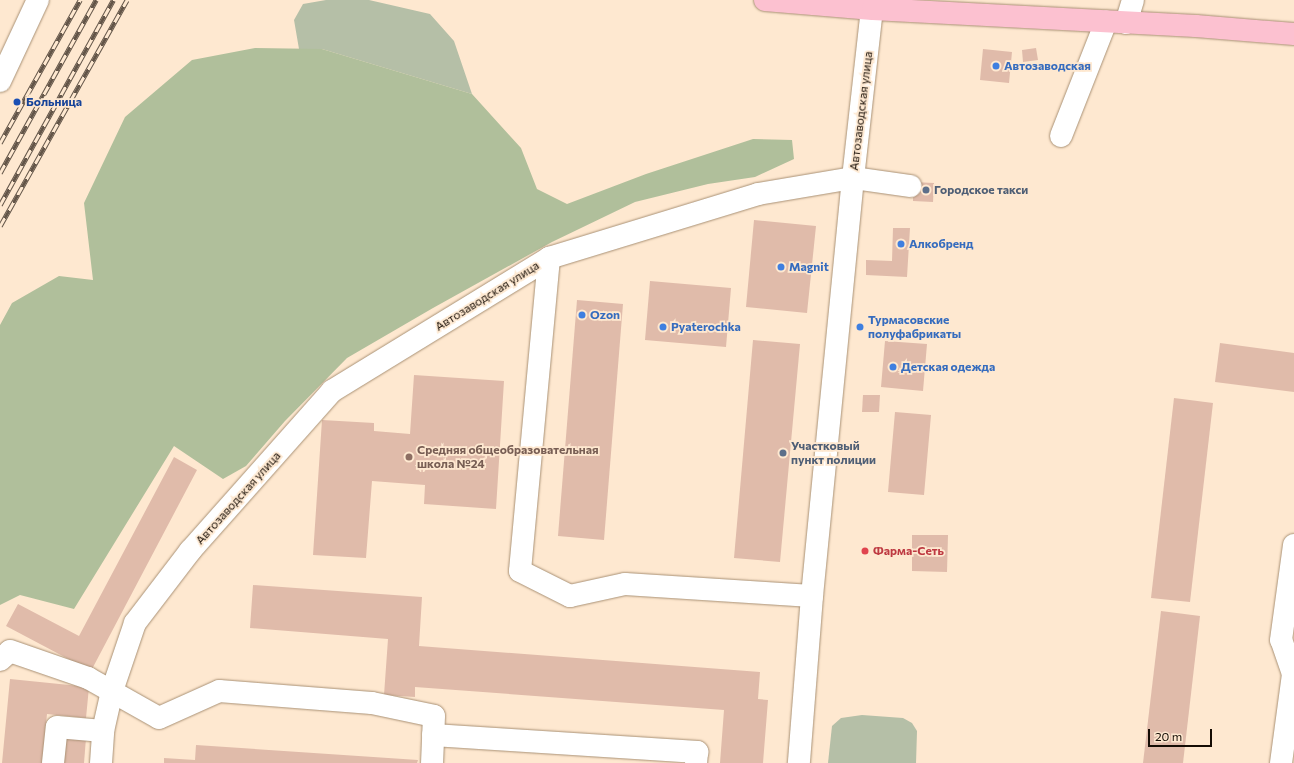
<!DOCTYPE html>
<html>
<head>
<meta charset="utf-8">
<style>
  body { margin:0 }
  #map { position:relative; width:1294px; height:763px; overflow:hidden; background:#fee8d0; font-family:Commissioner,sans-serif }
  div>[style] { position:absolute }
  .green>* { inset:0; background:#b5bfa7 }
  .forest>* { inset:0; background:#b0bf9b }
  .building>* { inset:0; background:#e0bbaa }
  .roads { filter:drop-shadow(0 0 1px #a99175) drop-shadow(0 0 1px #a99175) }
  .minor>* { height:22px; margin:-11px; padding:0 11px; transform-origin:11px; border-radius:11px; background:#fff }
  .major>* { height:22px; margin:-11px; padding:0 11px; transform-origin:11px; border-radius:11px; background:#fcc1d0 }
  .rail>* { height:4.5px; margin-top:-2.25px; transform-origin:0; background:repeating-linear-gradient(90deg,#fee8d0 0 9px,#635548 0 18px); box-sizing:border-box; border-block:1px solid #635548 }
  .dots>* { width:11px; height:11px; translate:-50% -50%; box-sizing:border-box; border:2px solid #fee8d0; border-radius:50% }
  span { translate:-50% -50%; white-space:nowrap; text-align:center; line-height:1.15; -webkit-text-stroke:3.5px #fee8d0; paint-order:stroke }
  .shop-label { font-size:12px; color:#366cbe; font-weight:700 }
  .left { translate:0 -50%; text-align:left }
  .transit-label { font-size:12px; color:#164399; font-weight:700 }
  .street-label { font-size:12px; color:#150c04 }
  .service-label { font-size:12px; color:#4e5e75; font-weight:700 }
  .education-label { font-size:12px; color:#785e54; font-weight:700 }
  .health-label { font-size:12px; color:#be3a42; font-weight:700 }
  .scale { position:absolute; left:1148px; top:729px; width:64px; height:18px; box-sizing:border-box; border:2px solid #150c04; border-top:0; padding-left:5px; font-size:12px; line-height:14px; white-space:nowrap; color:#150c04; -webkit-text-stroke:3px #fee8d0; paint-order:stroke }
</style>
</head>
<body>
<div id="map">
  <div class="green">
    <i style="clip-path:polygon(326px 0,369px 0,430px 14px,454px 41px,472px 94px,322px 49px,299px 49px,294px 20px,303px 4px)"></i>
    <i style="clip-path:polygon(862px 715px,903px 718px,912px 723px,917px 731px,916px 763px,828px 763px,832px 726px,841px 718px)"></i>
  </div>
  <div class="forest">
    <i style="clip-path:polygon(255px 48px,322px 49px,472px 94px,521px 148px,537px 189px,567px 204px,646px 174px,753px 139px,792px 140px,794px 159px,755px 177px,708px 184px,635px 202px,552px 242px,433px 308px,347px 358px,285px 421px,246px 466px,223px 479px,174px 446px,74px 609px,20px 595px,0 605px,0 325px,12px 303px,59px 276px,93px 280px,84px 203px,125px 117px,192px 60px)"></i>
  </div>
  <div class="building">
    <i style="clip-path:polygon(1036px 48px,1038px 60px,1023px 62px,1022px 50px)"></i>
    <i style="clip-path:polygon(983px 49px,1012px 52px,1009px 83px,980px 80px)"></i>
    <i style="clip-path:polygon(913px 182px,934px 183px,933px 202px,913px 201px)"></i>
    <i style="clip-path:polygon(754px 220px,816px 226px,807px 313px,746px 307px)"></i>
    <i style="clip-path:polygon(893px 228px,910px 228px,907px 277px,866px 275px,866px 260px,892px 261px)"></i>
    <i style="clip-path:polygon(650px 281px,731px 288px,726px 347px,645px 340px)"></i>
    <i style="clip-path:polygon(577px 300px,623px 304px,604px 540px,558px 536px)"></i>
    <i style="clip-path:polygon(753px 340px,800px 344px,780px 562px,734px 558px)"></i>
    <i style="clip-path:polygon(885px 341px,927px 344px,923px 391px,881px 387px)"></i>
    <i style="clip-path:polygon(1220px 343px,1294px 353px,1294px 392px,1215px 382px)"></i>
    <i style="clip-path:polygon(414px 375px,504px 381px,496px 509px,424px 504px,425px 485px,372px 481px,366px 558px,313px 555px,322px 420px,374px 423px,374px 431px,410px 434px)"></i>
    <i style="clip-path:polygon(863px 395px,880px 395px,879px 412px,862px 412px)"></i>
    <i style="clip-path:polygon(1174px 398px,1213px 403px,1190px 602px,1151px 598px)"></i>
    <i style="clip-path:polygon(895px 412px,931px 415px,924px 495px,888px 492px)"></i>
    <i style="clip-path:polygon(174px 457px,197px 470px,91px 671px,6px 626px,18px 604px,79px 636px)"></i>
    <i style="clip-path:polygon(912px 535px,948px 535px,947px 572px,912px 571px)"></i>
    <i style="clip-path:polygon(253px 585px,422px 597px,419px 646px,760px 672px,758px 699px,768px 700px,763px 763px,720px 763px,724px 710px,415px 687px,415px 697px,384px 695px,388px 639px,250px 628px)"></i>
    <i style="clip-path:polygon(1161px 611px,1200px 616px,1183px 763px,1143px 763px)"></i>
    <i style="clip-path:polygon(10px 679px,89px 687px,86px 718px,47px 714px,42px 763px,2px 763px)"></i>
    <i style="clip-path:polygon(65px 737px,86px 738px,84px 763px,63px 763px)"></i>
    <i style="clip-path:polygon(196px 745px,418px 760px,417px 763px,164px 763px,164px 758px,195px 760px)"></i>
  </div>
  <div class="roads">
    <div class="minor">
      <i style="left:1126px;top:23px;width:24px;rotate:-73deg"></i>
      <i style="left:0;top:81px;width:89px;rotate:-64.9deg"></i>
      <i style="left:1061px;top:136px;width:123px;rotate:-68.5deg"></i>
      <i style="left:549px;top:258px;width:314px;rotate:95.3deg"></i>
      <i style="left:520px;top:571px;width:56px;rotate:26.6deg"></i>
      <i style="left:570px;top:596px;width:56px;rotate:-12.3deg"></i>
      <i style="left:625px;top:584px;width:187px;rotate:3.7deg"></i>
      <i style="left:812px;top:596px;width:168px;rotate:94.5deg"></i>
      <i style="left:812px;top:596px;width:420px;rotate:-84.4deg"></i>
      <i style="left:853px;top:178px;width:58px;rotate:8deg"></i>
      <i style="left:0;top:660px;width:13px;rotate:-42deg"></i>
      <i style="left:10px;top:651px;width:83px;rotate:19.1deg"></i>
      <i style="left:88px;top:678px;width:81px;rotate:29.4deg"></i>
      <i style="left:159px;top:718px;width:66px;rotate:-24.2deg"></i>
      <i style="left:219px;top:691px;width:153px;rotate:4.5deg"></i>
      <i style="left:372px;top:703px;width:63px;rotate:11.8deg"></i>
      <i style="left:434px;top:716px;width:47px;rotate:92.4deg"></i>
      <i style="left:433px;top:735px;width:265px;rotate:3.7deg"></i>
      <i style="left:697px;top:752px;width:11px;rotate:95deg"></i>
      <i style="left:53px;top:763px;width:36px;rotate:-84deg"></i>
      <i style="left:57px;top:727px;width:46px;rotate:5deg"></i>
      <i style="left:101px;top:763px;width:32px;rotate:-86deg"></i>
      <i style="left:103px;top:731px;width:41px;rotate:-77.3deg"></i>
      <i style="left:112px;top:691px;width:72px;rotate:-71.3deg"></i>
      <i style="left:135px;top:623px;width:91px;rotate:-52.6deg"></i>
      <i style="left:190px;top:551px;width:214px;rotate:-48.4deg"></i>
      <i style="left:332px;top:391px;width:255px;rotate:-31.5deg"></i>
      <i style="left:549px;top:258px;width:219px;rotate:-17deg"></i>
      <i style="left:758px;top:194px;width:96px;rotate:-9.6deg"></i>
      <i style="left:853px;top:178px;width:179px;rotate:-83.6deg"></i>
      <i style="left:1281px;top:763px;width:90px;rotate:-82.3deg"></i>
      <i style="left:1293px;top:674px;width:36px;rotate:-109deg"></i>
      <i style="left:1281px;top:640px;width:96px;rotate:-82.2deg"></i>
    </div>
    <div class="major">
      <i style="left:765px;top:0;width:108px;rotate:4.8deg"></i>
      <i style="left:873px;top:9px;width:323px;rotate:3deg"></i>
      <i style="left:1196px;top:26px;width:98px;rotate:4.7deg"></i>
    </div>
  </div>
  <div class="rail">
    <i style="left:0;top:143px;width:164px;rotate:-60.8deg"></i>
    <i style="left:0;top:173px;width:198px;rotate:-61deg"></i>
    <i style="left:0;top:205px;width:234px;rotate:-61.1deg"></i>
    <i style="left:0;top:226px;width:259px;rotate:-60.7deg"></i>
  </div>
  <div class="dots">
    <i style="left:996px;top:66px;background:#3f7fe0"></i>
    <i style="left:17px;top:102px;background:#1a4fb4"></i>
    <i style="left:926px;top:190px;background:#5c6f8a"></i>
    <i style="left:901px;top:244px;background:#3f7fe0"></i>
    <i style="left:781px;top:267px;background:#3f7fe0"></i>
    <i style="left:582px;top:315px;background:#3f7fe0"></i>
    <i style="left:663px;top:327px;background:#3f7fe0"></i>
    <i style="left:860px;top:327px;background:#3f7fe0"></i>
    <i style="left:893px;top:367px;background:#3f7fe0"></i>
    <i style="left:783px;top:453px;background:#5c6f8a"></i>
    <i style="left:409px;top:457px;background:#8d6e63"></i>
    <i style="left:865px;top:551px;background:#e0444e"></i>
  </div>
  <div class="shop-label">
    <span class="left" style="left:1004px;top:66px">Автозаводская</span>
    <span class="left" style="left:909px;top:244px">Алкобренд</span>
    <span class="left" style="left:789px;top:267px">Magnit</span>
    <span class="left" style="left:590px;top:315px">Ozon</span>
    <span class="left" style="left:868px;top:327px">Турмасовские<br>полуфабрикаты</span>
    <span class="left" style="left:671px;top:327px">Pyaterochka</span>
    <span class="left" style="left:901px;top:367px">Детская одежда</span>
  </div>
  <div class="transit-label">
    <span class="left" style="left:26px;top:102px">Больница</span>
  </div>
  <div class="street-label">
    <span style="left:861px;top:111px;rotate:-83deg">Автозаводская улица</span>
    <span style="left:487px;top:296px;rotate:-32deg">Автозаводская улица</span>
    <span style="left:238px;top:498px;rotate:-48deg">Автозаводская улица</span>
  </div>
  <div class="service-label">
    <span class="left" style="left:934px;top:190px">Городское такси</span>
    <span class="left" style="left:791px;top:453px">Участковый<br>пункт полиции</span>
  </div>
  <div class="education-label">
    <span class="left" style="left:417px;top:457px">Средняя общеобразовательная<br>школа №24</span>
  </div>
  <div class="health-label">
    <span class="left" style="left:873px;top:551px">Фарма-Сеть</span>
  </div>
  <div class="scale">20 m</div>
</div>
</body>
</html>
